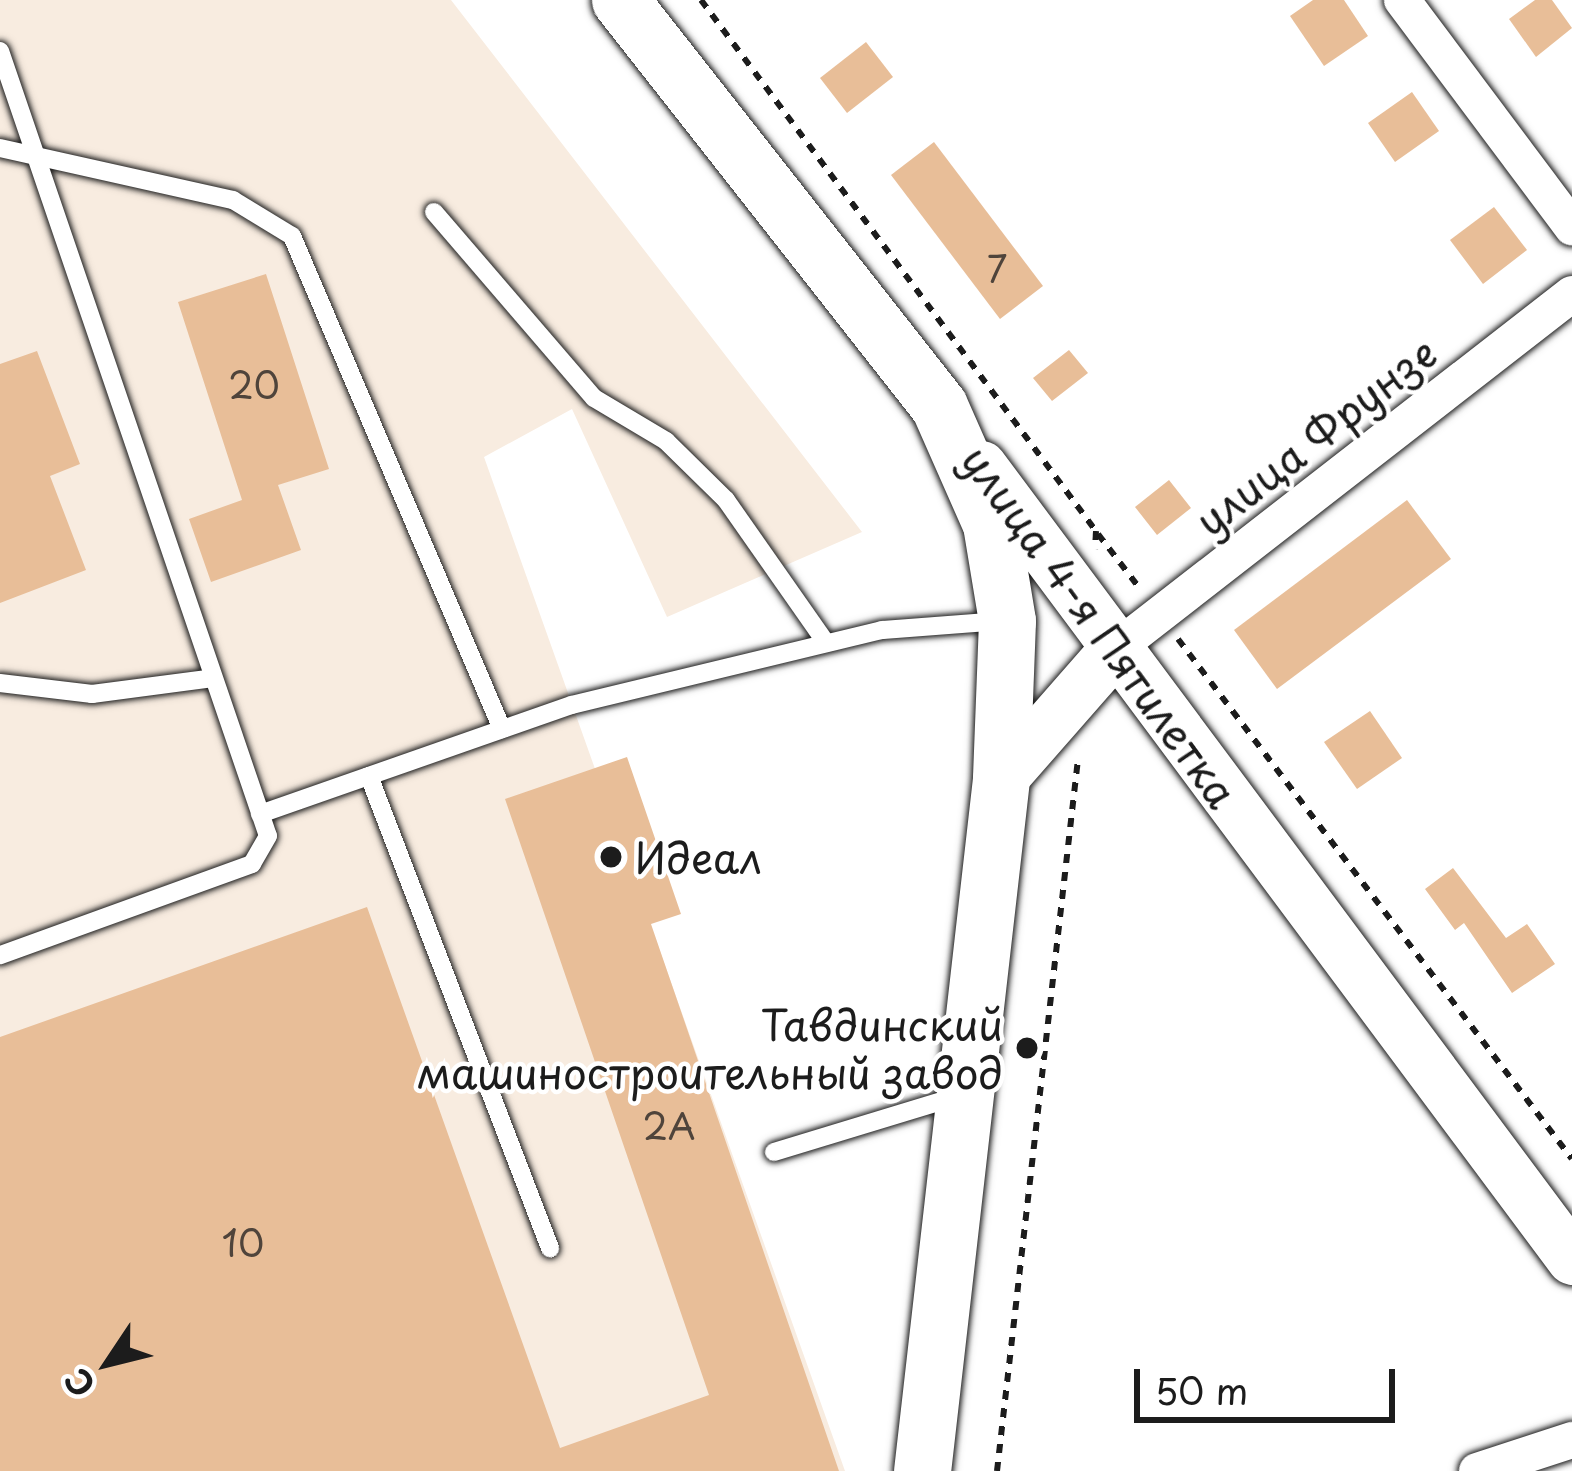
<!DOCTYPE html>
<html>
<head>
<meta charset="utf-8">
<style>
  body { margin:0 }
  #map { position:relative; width:1572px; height:1471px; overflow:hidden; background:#fff; font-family:"Playpen Sans",sans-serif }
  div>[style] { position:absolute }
  .built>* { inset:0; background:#f8ece0 }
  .building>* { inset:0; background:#e8be98 }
  .path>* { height:6px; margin-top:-3px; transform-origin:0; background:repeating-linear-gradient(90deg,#1c1c1c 0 9px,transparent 0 18px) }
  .roads { filter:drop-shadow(0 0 3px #1c1c1c) drop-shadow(0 0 3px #1c1c1c) }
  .lane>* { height:18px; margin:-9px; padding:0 9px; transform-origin:9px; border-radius:9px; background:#fff }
  .street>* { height:36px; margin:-18px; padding:0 18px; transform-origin:18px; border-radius:18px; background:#fff }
  .secondary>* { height:51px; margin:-25.5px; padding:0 25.5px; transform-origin:25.5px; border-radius:25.5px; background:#fff }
  .primary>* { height:57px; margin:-28.5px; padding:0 28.5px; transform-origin:28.5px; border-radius:28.5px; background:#fff }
  .dots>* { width:33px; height:33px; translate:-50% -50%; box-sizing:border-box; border:6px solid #fff; border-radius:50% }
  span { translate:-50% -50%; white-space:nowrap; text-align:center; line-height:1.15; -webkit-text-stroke:9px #fff; paint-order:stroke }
  .number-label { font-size:36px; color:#4f443b }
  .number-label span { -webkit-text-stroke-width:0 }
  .street-label { font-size:42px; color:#1c1c1c }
  .poi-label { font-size:42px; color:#1c1c1c }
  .left { translate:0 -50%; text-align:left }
  .right { translate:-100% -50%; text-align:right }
  .north { position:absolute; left:48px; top:1303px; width:120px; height:120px; -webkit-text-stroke:9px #fff; paint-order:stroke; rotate:235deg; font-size:33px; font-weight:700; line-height:48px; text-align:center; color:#1c1c1c }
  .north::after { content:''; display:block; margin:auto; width:42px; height:54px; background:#1c1c1c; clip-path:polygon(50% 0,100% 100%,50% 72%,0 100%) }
  .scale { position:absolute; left:1134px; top:1369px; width:261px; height:54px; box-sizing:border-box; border:6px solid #1c1c1c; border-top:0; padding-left:15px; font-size:36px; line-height:42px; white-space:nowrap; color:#1c1c1c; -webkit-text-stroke:9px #fff; paint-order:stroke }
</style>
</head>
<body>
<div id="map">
  <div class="built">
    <i style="clip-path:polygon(0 0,451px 0,862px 532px,667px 617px,572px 409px,484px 457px,845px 1471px,0 1471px)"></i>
  </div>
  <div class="building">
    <i style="clip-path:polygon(1313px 0,1344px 0,1368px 36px,1324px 66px,1290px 16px)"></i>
    <i style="clip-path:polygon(1535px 0,1552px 0,1572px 28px,1536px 57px,1509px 19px)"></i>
    <i style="clip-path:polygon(866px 42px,893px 77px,847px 113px,820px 78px)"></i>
    <i style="clip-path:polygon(1412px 92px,1439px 131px,1395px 162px,1368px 123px)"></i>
    <i style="clip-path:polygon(934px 142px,1043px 286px,1000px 319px,891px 175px)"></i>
    <i style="clip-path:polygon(1494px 207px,1527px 250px,1483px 284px,1450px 240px)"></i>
    <i style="clip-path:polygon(266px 274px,329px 469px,278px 485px,301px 550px,211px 582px,189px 519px,242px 500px,178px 302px)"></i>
    <i style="clip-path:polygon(1069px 350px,1088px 373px,1052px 401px,1033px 378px)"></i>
    <i style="clip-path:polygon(37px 351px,80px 464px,50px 476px,86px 570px,0 603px,0 364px)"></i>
    <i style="clip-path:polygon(1169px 480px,1191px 508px,1157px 535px,1135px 507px)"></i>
    <i style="clip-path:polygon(1407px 500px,1451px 559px,1277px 689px,1234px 630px)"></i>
    <i style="clip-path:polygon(1370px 711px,1402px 758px,1357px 789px,1324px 742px)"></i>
    <i style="clip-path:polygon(627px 757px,681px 914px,651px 924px,839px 1471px,0 1471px,0 1037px,367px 907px,560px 1448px,709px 1395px,505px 799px)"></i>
    <i style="clip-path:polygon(1453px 868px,1506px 938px,1527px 924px,1555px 964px,1512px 993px,1464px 923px,1455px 930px,1425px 889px)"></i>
  </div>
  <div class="path">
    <i style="left:701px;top:0;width:662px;rotate:53.36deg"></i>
    <i style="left:1096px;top:531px;width:18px;rotate:93deg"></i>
    <i style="left:1098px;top:534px;width:71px;rotate:52.5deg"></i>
    <i style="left:1178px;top:639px;width:652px;rotate:52.85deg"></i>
    <i style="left:997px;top:1471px;width:717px;rotate:-83.51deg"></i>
  </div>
  <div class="roads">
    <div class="lane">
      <i style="left:0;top:51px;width:829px;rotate:71.15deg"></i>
      <i style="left:268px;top:836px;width:32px;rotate:120deg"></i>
      <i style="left:252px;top:864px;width:268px;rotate:160.1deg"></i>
      <i style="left:0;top:148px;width:239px;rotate:12.6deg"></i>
      <i style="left:233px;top:200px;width:69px;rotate:31.4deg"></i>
      <i style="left:292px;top:236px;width:536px;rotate:66.93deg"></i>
      <i style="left:434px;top:212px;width:245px;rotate:49.3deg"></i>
      <i style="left:594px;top:398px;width:84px;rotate:30.8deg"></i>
      <i style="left:666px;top:441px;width:84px;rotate:44.5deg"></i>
      <i style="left:726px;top:500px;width:174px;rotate:55deg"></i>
      <i style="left:0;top:683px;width:93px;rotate:6.8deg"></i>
      <i style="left:92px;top:694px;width:122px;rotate:-7.5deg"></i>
      <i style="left:369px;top:776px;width:506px;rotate:69.02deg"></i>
      <i style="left:260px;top:814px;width:330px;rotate:-19.3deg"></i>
      <i style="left:572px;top:705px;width:319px;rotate:-13.6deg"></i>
      <i style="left:882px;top:630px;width:120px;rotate:-4.3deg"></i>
      <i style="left:774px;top:1152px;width:189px;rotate:-16.9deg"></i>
    </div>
    <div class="street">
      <i style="left:1402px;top:0;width:284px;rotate:53.2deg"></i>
      <i style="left:1114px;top:650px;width:580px;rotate:-37.86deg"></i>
      <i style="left:1477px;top:1471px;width:100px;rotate:-18.1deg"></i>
    </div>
    <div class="secondary">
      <i style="left:981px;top:466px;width:989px;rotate:53.3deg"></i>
      <i style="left:1001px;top:779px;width:171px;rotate:-48.8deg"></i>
    </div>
    <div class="primary">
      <i style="left:620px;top:0;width:516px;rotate:51.84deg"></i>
      <i style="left:939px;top:406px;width:129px;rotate:66.2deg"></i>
      <i style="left:991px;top:524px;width:98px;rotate:80.6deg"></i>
      <i style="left:1007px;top:621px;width:158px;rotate:92.2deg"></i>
      <i style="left:1001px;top:779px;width:696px;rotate:96.51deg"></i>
    </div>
  </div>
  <div class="dots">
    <i style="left:611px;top:857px;background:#1c1c1c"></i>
    <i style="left:1027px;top:1048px;background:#1c1c1c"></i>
  </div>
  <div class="number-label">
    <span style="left:997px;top:269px">7</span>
    <span style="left:254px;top:385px">20</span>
    <span style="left:669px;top:1126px">2А</span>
    <span style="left:243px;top:1243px">10</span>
  </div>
  <div class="street-label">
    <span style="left:1315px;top:436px;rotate:-38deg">улица Фрунзе</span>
    <span style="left:1100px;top:626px;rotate:54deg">улица 4-я Пятилетка</span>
  </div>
  <div class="poi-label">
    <span class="left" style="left:635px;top:857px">Идеал</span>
    <span class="right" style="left:1003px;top:1048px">Тавдинский<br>машиностроительный завод</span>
  </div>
  <div class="north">С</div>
  <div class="scale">50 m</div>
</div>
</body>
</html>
